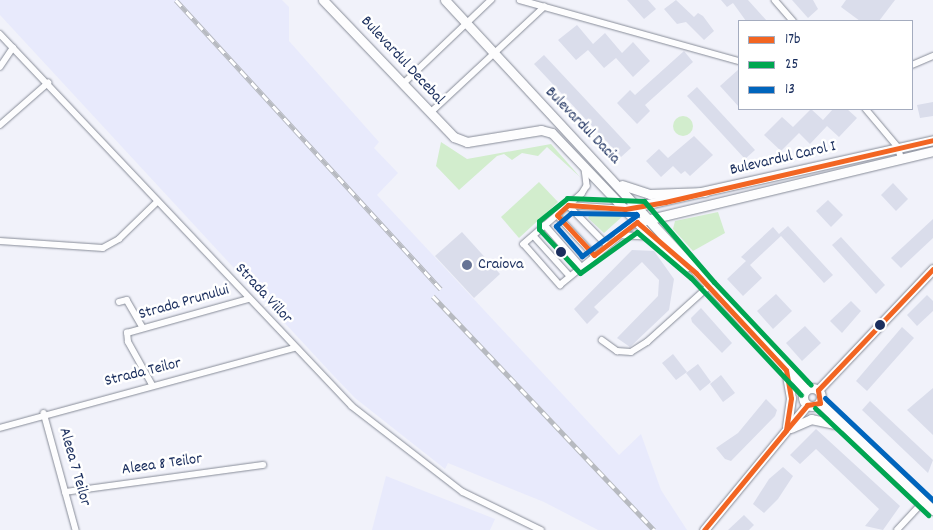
<!DOCTYPE html>
<html>
<head>
<meta charset="utf-8">
<style>
  body { margin:0 }
  #map { position:relative; width:933px; height:530px; overflow:hidden; background:#f1f2fa; font-family:Dekko,sans-serif }
  div>[style] { position:absolute }
  .built>* { inset:0; background:#e8eafc }
  .green>* { inset:0; background:#d2edcd }
  .round { border-radius:50% }
  .building>* { inset:0; background:#daddeb }
  .roads { filter:drop-shadow(0 0 1px #878c98) drop-shadow(0 0 1px #878c98) }
  .street>* { height:5.5px; margin:-2.75px; padding:0 2.75px; transform-origin:2.75px; border-radius:2.75px; background:#fdfdfe }
  .secondary>* { height:9px; margin:-4.5px; padding:0 4.5px; transform-origin:4.5px; border-radius:4.5px; background:#fdfdfe }
  .primary>* { height:9px; margin:-4.5px; padding:0 4.5px; transform-origin:4.5px; border-radius:4.5px; background:#fdfdfe }
  .primary>.ring { margin:-4.5px; padding:0; box-sizing:content-box; background:none; border:9px solid #fdfdfe; border-radius:50% }
  .rail>* { height:4.5px; margin-top:-2.25px; transform-origin:0; background:repeating-linear-gradient(90deg,#fff 0 8px,#b7bac0 0 16px); box-sizing:border-box; border-block:1px solid #b7bac0 }
  .bus-1>* { height:5px; margin:-2.5px; padding:0 2.5px; transform-origin:2.5px; border-radius:2.5px; background:#f26522 }
  .bus-2>* { height:5px; margin:-2.5px; padding:0 2.5px; transform-origin:2.5px; border-radius:2.5px; background:#00a651 }
  .bus-3>* { height:5px; margin:-2.5px; padding:0 2.5px; transform-origin:2.5px; border-radius:2.5px; background:#0065bd }
  .dots>* { width:14px; height:14px; translate:-50% -50%; box-sizing:border-box; border:2px solid #fff; border-radius:50% }
  span { translate:-50% -50%; white-space:nowrap; text-align:center; line-height:1.15; -webkit-text-stroke:5px #fff; paint-order:stroke }
  .street-label { font-size:16px; color:#1b2f5e }
  .poi-label { font-size:16px; color:#1b2f5e }
  .left { translate:0 -50%; text-align:left }
  .legend { position:absolute; left:738px; top:20px; width:175px; height:90px; box-sizing:border-box; background:#fff; border:1px solid #a4acbf; margin:0; padding:6px 9px; list-style:none; font-size:15px; color:#1b2f5e }
  .legend li { display:flex; align-items:center; gap:10px; height:25px }
  .legend b { width:25px; border:1px solid #a4acbf }
</style>
</head>
<body>
<div id="map">
  <div class="built">
    <i style="clip-path:polygon(0 0,282px 0,289px 7px,289px 41px,379px 142px,374px 148px,398px 173px,377px 195px,619px 455px,641px 434px,661px 490px,687px 530px,598px 530px,544px 502px,448px 463px,445px 469px,355px 398px,332px 374px,0 15px)"></i>
    <i style="clip-path:polygon(386px 476px,495px 519px,490px 530px,372px 530px)"></i>
  </div>
  <div class="green">
    <i class="round" style="left:673px;top:116px;width:20px;height:20px"></i>
    <i style="clip-path:polygon(441px 142px,467px 159px,551px 144px,580px 177px,547px 147px,538px 156px,522px 153px,512px 160px,504px 154px,497px 156px,459px 190px,436px 166px)"></i>
    <i style="clip-path:polygon(539px 182px,558px 202px,519px 238px,501px 217px)"></i>
    <i style="clip-path:polygon(591px 212px,620px 212px,624px 215px,604px 233px,588px 218px)"></i>
    <i style="clip-path:polygon(718px 212px,725px 233px,693px 251px,673px 229px,675px 221px)"></i>
  </div>
  <div class="building">
    <i style="clip-path:polygon(627px 0,648px 0,656px 9px,644px 19px)"></i>
    <i style="clip-path:polygon(676px 0,694px 17px,698px 13px,703px 16px,714px 31px,704px 40px,686px 22px,677px 24px,664px 9px)"></i>
    <i style="clip-path:polygon(721px 0,748px 0,767px 21px,746px 21px,733px 3px,727px 7px)"></i>
    <i style="clip-path:polygon(792px 0,813px 0,818px 9px,808px 18px)"></i>
    <i style="clip-path:polygon(846px 0,895px 0,879px 21px,860px 21px,841px 7px)"></i>
    <i style="clip-path:polygon(577px 25px,593px 44px,605px 33px,622px 53px,633px 42px,650px 61px,633px 77px,616px 58px,604px 68px,588px 50px,576px 60px,558px 40px)"></i>
    <i style="clip-path:polygon(684px 51px,693px 62px,645px 105px,650px 111px,637px 124px,617px 103px,630px 90px,635px 95px)"></i>
    <i style="clip-path:polygon(544px 55px,631px 148px,621px 157px,534px 64px)"></i>
    <i style="clip-path:polygon(739px 69px,739px 107px,720px 86px)"></i>
    <i style="clip-path:polygon(697px 87px,755px 150px,745px 159px,687px 96px)"></i>
    <i style="clip-path:polygon(933px 102px,933px 116px,920px 118px,917px 105px)"></i>
    <i style="clip-path:polygon(811px 109px,823px 120px,833px 109px,847px 109px,857px 118px,839px 137px,827px 126px,810px 144px,799px 133px,781px 151px,764px 135px,782px 117px,793px 127px)"></i>
    <i style="clip-path:polygon(694px 136px,713px 155px,690px 176px,685px 171px,681px 174px,673px 166px,661px 177px,646px 161px,659px 149px,668px 158px)"></i>
    <i style="clip-path:polygon(893px 183px,908px 199px,896px 211px,881px 195px)"></i>
    <i style="clip-path:polygon(828px 200px,843px 215px,831px 227px,816px 211px)"></i>
    <i style="clip-path:polygon(933px 219px,933px 238px,901px 268px,891px 258px)"></i>
    <i style="clip-path:polygon(788px 226px,833px 275px,824px 283px,781px 236px,750px 265px,762px 278px,743px 296px,727px 279px,746px 261px,741px 257px,773px 227px,779px 234px)"></i>
    <i style="clip-path:polygon(462px 232px,500px 274px,474px 298px,435px 256px)"></i>
    <i style="clip-path:polygon(841px 237px,885px 285px,876px 294px,832px 245px)"></i>
    <i style="clip-path:polygon(632px 250px,654px 251px,674px 279px,669px 310px,630px 347px,617px 338px,658px 296px,659px 280px,642px 262px,594px 307px,599px 312px,587px 324px,574px 309px)"></i>
    <i style="clip-path:polygon(776px 294px,792px 311px,773px 329px,757px 311px)"></i>
    <i style="clip-path:polygon(927px 295px,933px 301px,933px 311px,917px 326px,907px 315px)"></i>
    <i style="clip-path:polygon(851px 301px,861px 311px,842px 333px,830px 321px)"></i>
    <i style="clip-path:polygon(701px 308px,732px 343px,722px 353px,692px 322px,691px 318px)"></i>
    <i style="clip-path:polygon(805px 326px,821px 343px,802px 361px,786px 343px)"></i>
    <i style="clip-path:polygon(902px 327px,914px 338px,867px 391px,856px 381px)"></i>
    <i style="clip-path:polygon(673px 354px,687px 372px,676px 380px,662px 363px)"></i>
    <i style="clip-path:polygon(698px 364px,711px 382px,700px 391px,686px 373px)"></i>
    <i style="clip-path:polygon(721px 375px,735px 393px,723px 402px,710px 384px)"></i>
    <i style="clip-path:polygon(933px 388px,933px 435px,907px 410px)"></i>
    <i style="clip-path:polygon(766px 399px,777px 410px,775px 416px,731px 461px,725px 459px,716px 448px,738px 433px)"></i>
    <i style="clip-path:polygon(870px 401px,933px 460px,928px 473px,862px 410px)"></i>
    <i style="clip-path:polygon(816px 429px,900px 506px,883px 530px,865px 526px,879px 509px,816px 449px,800px 464px,790px 455px)"></i>
    <i style="clip-path:polygon(783px 467px,793px 476px,778px 499px,764px 513px,753px 504px,769px 479px)"></i>
    <i style="clip-path:polygon(744px 515px,754px 525px,749px 530px,728px 530px)"></i>
  </div>
  <div class="roads">
    <div class="street">
      <i style="left:520px;top:0;width:227px;rotate:15.6deg"></i>
      <i style="left:775px;top:0;width:28px;rotate:49deg"></i>
      <i style="left:0;top:34px;width:512px;rotate:46.58deg"></i>
      <i style="left:352px;top:406px;width:140px;rotate:37.8deg"></i>
      <i style="left:463px;top:492px;width:87px;rotate:26deg"></i>
      <i style="left:912px;top:65px;width:23px;rotate:-23deg"></i>
      <i style="left:0;top:67px;width:23px;rotate:-56deg"></i>
      <i style="left:403px;top:84px;width:122px;rotate:-43.7deg"></i>
      <i style="left:866px;top:109px;width:50px;rotate:49.9deg"></i>
      <i style="left:898px;top:147px;width:10px;rotate:73deg"></i>
      <i style="left:430px;top:113px;width:156px;rotate:-42.9deg"></i>
      <i style="left:0;top:125px;width:64px;rotate:-41.2deg"></i>
      <i style="left:585px;top:169px;width:17px;rotate:83deg"></i>
      <i style="left:587px;top:186px;width:9px;rotate:122deg"></i>
      <i style="left:582px;top:194px;width:77px;rotate:139.2deg"></i>
      <i style="left:524px;top:244px;width:55px;rotate:48.7deg"></i>
      <i style="left:560px;top:285px;width:99px;rotate:-39.3deg"></i>
      <i style="left:568px;top:205px;width:57px;rotate:4deg"></i>
      <i style="left:568px;top:205px;width:54px;rotate:45.7deg"></i>
      <i style="left:557px;top:215px;width:54px;rotate:47.2deg"></i>
      <i style="left:545px;top:225px;width:55px;rotate:48.7deg"></i>
      <i style="left:618px;top:235px;width:33px;rotate:3deg"></i>
      <i style="left:534px;top:236px;width:54px;rotate:48deg"></i>
      <i style="left:0;top:241px;width:103px;rotate:3.9deg"></i>
      <i style="left:103px;top:248px;width:18px;rotate:-29deg"></i>
      <i style="left:119px;top:239px;width:53px;rotate:-44.2deg"></i>
      <i style="left:119px;top:302px;width:8px;rotate:-14deg"></i>
      <i style="left:127px;top:300px;width:32px;rotate:60deg"></i>
      <i style="left:602px;top:340px;width:19px;rotate:36deg"></i>
      <i style="left:617px;top:351px;width:14px;rotate:4deg"></i>
      <i style="left:631px;top:352px;width:19px;rotate:-32deg"></i>
      <i style="left:647px;top:342px;width:82px;rotate:-42deg"></i>
      <i style="left:152px;top:385px;width:49px;rotate:-119.2deg"></i>
      <i style="left:128px;top:342px;width:9px;rotate:-96deg"></i>
      <i style="left:127px;top:333px;width:127px;rotate:-15.6deg"></i>
      <i style="left:44px;top:413px;width:121px;rotate:74.7deg"></i>
      <i style="left:0;top:428px;width:305px;rotate:-15.2deg"></i>
      <i style="left:65px;top:492px;width:200px;rotate:-7.8deg"></i>
      <i style="left:897px;top:530px;width:40px;rotate:-47deg"></i>
    </div>
    <div class="secondary">
      <i style="left:625px;top:209px;width:316px;rotate:-12.6deg"></i>
      <i style="left:642px;top:221px;width:299px;rotate:-13.5deg"></i>
      <i style="left:818px;top:390px;width:167px;rotate:-46.5deg"></i>
    </div>
    <div class="primary">
      <i style="left:323px;top:0;width:190px;rotate:46.3deg"></i>
      <i style="left:454px;top:137px;width:14px;rotate:21deg"></i>
      <i style="left:467px;top:142px;width:75px;rotate:-9.2deg"></i>
      <i style="left:541px;top:130px;width:11px;rotate:15deg"></i>
      <i style="left:552px;top:133px;width:145px;rotate:46.4deg"></i>
      <i style="left:652px;top:238px;width:45px;rotate:39.6deg"></i>
      <i style="left:445px;top:0;width:531px;rotate:47.21deg"></i>
      <i style="left:622px;top:185px;width:29px;rotate:18deg"></i>
      <i style="left:650px;top:194px;width:55px;rotate:-2.1deg"></i>
      <i style="left:786px;top:370px;width:28px;rotate:80deg"></i>
      <i style="left:791px;top:398px;width:29px;rotate:98deg"></i>
      <i class="ring" style="left:803px;top:388px;width:9px;height:9px"></i>
      <i style="left:820px;top:403px;width:156px;rotate:43.4deg"></i>
      <i style="left:791px;top:428px;width:22px;rotate:-24deg"></i>
      <i style="left:811px;top:419px;width:33px;rotate:12deg"></i>
      <i style="left:704px;top:530px;width:162px;rotate:-50.5deg"></i>
    </div>
  </div>
  <div class="rail">
    <i style="left:176px;top:0;width:392px;rotate:47.5deg"></i>
    <i style="left:433px;top:296px;width:322px;rotate:46.6deg"></i>
  </div>
  <div class="bus-1">
    <i style="left:783px;top:434px;width:38px;rotate:-50deg"></i>
    <i style="left:807px;top:405px;width:13px;rotate:-9deg"></i>
    <i style="left:820px;top:403px;width:13px;rotate:-99deg"></i>
    <i style="left:818px;top:390px;width:167px;rotate:-46.5deg"></i>
    <i style="left:704px;top:530px;width:129px;rotate:-50.6deg"></i>
    <i style="left:786px;top:430px;width:32px;rotate:-81deg"></i>
    <i style="left:791px;top:398px;width:28px;rotate:-100deg"></i>
    <i style="left:786px;top:370px;width:132px;rotate:-132.9deg"></i>
    <i style="left:696px;top:273px;width:78px;rotate:-139.2deg"></i>
    <i style="left:637px;top:222px;width:54px;rotate:142.5deg"></i>
    <i style="left:594px;top:255px;width:54px;rotate:-132.8deg"></i>
    <i style="left:557px;top:215px;width:15px;rotate:-42deg"></i>
    <i style="left:568px;top:205px;width:57px;rotate:4deg"></i>
    <i style="left:625px;top:209px;width:41px;rotate:-9.9deg"></i>
    <i style="left:665px;top:202px;width:275px;rotate:-13deg"></i>
  </div>
  <div class="bus-2">
    <i style="left:801px;top:395px;width:161px;rotate:-133.2deg"></i>
    <i style="left:691px;top:278px;width:71px;rotate:-139.6deg"></i>
    <i style="left:637px;top:232px;width:70px;rotate:144.3deg"></i>
    <i style="left:580px;top:273px;width:60px;rotate:-133deg"></i>
    <i style="left:539px;top:229px;width:8px;rotate:-90deg"></i>
    <i style="left:539px;top:221px;width:36px;rotate:-39deg"></i>
    <i style="left:567px;top:198px;width:77px;rotate:2.2deg"></i>
    <i style="left:644px;top:201px;width:107px;rotate:49.2deg"></i>
    <i style="left:714px;top:282px;width:141px;rotate:46.7deg"></i>
    <i style="left:815px;top:408px;width:156px;rotate:43.4deg"></i>
  </div>
  <div class="bus-3">
    <i style="left:571px;top:213px;width:65px;rotate:0.9deg"></i>
    <i style="left:636px;top:214px;width:1px;rotate:45deg"></i>
    <i style="left:637px;top:215px;width:69px;rotate:143.3deg"></i>
    <i style="left:582px;top:256px;width:40px;rotate:-131deg"></i>
    <i style="left:556px;top:226px;width:20px;rotate:-41deg"></i>
    <i style="left:825px;top:398px;width:149px;rotate:43.4deg"></i>
  </div>
  <div class="dots">
    <i style="left:561px;top:252px;background:#1b2f5e"></i>
    <i style="left:467px;top:265px;background:#667395"></i>
    <i style="left:880px;top:325px;background:#1b2f5e"></i>
  </div>
  <div class="street-label">
    <span style="left:402px;top:61px;rotate:47deg">Bulevardul Decebal</span>
    <span style="left:582px;top:126px;rotate:46deg">Bulevardul Dacia</span>
    <span style="left:783px;top:159px;rotate:-13deg">Bulevardul Carol I</span>
    <span style="left:263px;top:294px;rotate:47deg">Strada Viilor</span>
    <span style="left:184px;top:303px;rotate:-16deg">Strada Prunului</span>
    <span style="left:143px;top:373px;rotate:-14deg">Strada Teilor</span>
    <span style="left:162px;top:465px;rotate:-8deg">Aleea 8 Teilor</span>
    <span style="left:74px;top:467px;rotate:74deg">Aleea 7 Teilor</span>
  </div>
  <div class="poi-label">
    <span class="left" style="left:478px;top:265px">Craiova</span>
  </div>
  <ul class="legend">
  <li><b style="height:6px;background:#f26522"></b>17b</li>
  <li><b style="height:6px;background:#00a651"></b>25</li>
  <li><b style="height:6px;background:#0065bd"></b>13</li>
  </ul>
</div>
</body>
</html>
